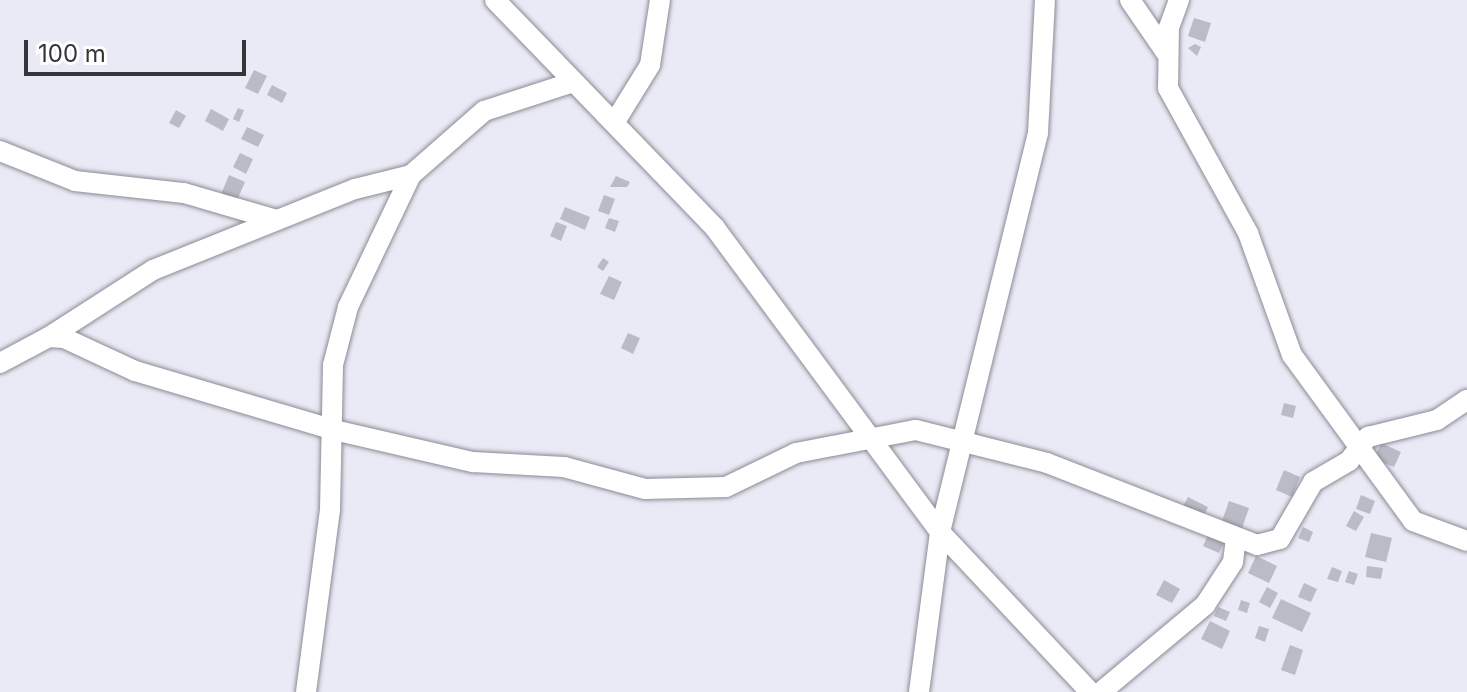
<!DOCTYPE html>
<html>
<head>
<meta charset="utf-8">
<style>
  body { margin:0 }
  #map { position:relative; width:1467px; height:692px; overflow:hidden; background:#e9eaf5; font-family:Inter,sans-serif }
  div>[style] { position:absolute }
  .building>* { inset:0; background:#babbc6 }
  .roads { filter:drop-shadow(0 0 2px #8a8b95) drop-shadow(0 0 2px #8a8b95) }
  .minor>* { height:20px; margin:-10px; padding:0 10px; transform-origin:10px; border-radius:10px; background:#fff }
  span { translate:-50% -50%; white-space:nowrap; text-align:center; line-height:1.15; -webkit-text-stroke:6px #fff; paint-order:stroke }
  .scale { position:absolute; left:24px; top:40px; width:222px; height:36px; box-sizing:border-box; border:4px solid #343539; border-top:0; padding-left:10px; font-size:24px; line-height:28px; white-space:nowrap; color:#343539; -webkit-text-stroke:6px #fff; paint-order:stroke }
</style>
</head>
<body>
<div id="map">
  <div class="building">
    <i style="clip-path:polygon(1194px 18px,1211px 23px,1205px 42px,1188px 36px)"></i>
    <i style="clip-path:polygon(1195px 44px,1201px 47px,1197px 56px,1188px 48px)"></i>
    <i style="clip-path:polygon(254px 70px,267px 76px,258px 94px,245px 88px)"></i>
    <i style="clip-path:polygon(272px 85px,287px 93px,282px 103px,267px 95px)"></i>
    <i style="clip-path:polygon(238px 108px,244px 110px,239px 122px,233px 119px)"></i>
    <i style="clip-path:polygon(211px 109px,229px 119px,223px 131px,205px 121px)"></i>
    <i style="clip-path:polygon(176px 110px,186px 116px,179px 128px,169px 123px)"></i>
    <i style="clip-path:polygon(247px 127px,264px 135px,258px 147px,241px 139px)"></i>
    <i style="clip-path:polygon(240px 153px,253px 159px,246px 174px,233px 167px)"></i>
    <i style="clip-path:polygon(229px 175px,245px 182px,235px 205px,219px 199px)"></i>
    <i style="clip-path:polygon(616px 176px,630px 182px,627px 187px,610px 187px)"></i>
    <i style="clip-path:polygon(604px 195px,615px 199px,609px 215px,598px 211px)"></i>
    <i style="clip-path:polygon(565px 207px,590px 217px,585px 230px,560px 219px)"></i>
    <i style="clip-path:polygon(609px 218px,619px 221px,615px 232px,605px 228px)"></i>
    <i style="clip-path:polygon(556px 222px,567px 226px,561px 241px,550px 236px)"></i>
    <i style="clip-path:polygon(603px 258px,609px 262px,603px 271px,597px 267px)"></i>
    <i style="clip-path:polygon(609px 276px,622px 282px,614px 300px,600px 294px)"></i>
    <i style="clip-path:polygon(628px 333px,640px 338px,633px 354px,621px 348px)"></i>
    <i style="clip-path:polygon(1284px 403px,1296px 406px,1293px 418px,1281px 415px)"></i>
    <i style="clip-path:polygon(1381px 443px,1401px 452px,1394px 467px,1374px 459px)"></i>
    <i style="clip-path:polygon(1284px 470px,1300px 477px,1292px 497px,1276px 490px)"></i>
    <i style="clip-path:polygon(1361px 495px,1375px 501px,1370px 514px,1356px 509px)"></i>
    <i style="clip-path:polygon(1188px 497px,1208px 507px,1202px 520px,1181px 510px)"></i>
    <i style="clip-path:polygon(1229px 501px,1249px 508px,1241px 531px,1221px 524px)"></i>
    <i style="clip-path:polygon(1354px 511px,1364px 517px,1356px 531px,1346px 526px)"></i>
    <i style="clip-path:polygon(1303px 527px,1313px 532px,1309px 542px,1298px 538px)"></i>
    <i style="clip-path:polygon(1371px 533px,1392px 538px,1386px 562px,1365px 557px)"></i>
    <i style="clip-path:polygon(1208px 535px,1224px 542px,1219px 553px,1203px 546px)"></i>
    <i style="clip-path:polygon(1256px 556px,1277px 566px,1269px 583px,1248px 573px)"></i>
    <i style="clip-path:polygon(1367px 566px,1383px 568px,1381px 579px,1366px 577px)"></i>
    <i style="clip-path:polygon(1332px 567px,1342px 571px,1338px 582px,1327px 579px)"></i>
    <i style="clip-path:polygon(1349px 571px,1358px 574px,1354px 585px,1345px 582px)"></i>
    <i style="clip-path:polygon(1164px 580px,1180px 589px,1172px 603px,1156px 595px)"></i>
    <i style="clip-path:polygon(1304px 583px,1317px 589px,1311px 602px,1298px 597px)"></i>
    <i style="clip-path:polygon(1267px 587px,1278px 593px,1270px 608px,1259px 602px)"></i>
    <i style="clip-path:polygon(1281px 599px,1311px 613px,1302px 632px,1272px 618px)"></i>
    <i style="clip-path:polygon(1241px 600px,1250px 603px,1247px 613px,1238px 610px)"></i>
    <i style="clip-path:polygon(1218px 607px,1230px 612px,1226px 621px,1214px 616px)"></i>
    <i style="clip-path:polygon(1210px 621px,1230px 631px,1222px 649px,1201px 639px)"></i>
    <i style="clip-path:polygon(1259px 626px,1269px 629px,1265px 642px,1255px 638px)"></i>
    <i style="clip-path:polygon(1290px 645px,1303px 650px,1295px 675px,1281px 670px)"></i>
  </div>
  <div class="roads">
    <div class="minor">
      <i style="left:495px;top:0;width:317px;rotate:46deg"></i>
      <i style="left:715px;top:228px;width:378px;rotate:53.5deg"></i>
      <i style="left:940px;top:532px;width:219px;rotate:46.8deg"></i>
      <i style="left:1130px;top:0;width:65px;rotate:55.6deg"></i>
      <i style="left:1179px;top:0;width:29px;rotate:110deg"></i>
      <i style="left:1169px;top:27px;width:61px;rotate:90.9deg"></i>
      <i style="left:1168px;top:88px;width:166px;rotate:61.1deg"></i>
      <i style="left:1248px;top:233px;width:130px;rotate:70.2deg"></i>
      <i style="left:1292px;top:355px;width:205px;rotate:53.9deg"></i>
      <i style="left:1413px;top:521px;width:58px;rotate:20.3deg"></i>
      <i style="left:616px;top:120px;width:65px;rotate:-58.3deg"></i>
      <i style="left:650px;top:65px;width:66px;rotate:-81.3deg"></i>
      <i style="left:0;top:151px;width:81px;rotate:21.8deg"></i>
      <i style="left:75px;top:181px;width:110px;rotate:6.3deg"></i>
      <i style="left:184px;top:193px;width:97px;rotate:16.2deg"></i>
      <i style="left:49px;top:337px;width:124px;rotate:-32.8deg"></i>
      <i style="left:153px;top:270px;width:218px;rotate:-21.9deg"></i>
      <i style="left:355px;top:189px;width:58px;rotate:-14deg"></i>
      <i style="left:411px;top:175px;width:97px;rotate:-41.2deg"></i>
      <i style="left:484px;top:111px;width:94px;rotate:-18deg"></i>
      <i style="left:0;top:363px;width:55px;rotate:-28deg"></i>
      <i style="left:49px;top:337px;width:15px;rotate:4deg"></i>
      <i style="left:64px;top:338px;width:78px;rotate:24.9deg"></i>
      <i style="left:135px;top:371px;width:208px;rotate:16.5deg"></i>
      <i style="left:334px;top:430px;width:143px;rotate:13deg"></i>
      <i style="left:473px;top:462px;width:91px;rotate:3.1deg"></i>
      <i style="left:564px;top:467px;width:84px;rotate:15.2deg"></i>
      <i style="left:645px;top:489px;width:81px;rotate:-1.4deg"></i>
      <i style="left:726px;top:487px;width:78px;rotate:-25.9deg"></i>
      <i style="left:796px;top:453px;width:122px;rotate:-10.9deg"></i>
      <i style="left:916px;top:430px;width:135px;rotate:14.1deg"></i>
      <i style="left:1047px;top:463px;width:225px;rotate:21.3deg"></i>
      <i style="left:1257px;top:545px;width:24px;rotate:-15deg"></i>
      <i style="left:1280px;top:539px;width:66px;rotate:-59.9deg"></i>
      <i style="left:1313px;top:482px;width:42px;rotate:-30.3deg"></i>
      <i style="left:1349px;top:461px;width:31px;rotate:-52deg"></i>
      <i style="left:1368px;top:437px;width:71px;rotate:-13.8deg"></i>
      <i style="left:1437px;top:420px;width:36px;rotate:-34deg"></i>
      <i style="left:306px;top:692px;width:184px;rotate:-82.5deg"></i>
      <i style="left:330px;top:510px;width:145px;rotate:-88.8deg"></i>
      <i style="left:333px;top:365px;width:60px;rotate:-75.5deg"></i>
      <i style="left:348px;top:307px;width:146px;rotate:-64.5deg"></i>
      <i style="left:919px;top:692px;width:161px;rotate:-82.5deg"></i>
      <i style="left:940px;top:532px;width:411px;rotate:-76.2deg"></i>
      <i style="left:1038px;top:133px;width:133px;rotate:-87deg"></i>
      <i style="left:1101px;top:692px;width:136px;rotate:-39.9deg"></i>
      <i style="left:1205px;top:605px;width:51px;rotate:-56.9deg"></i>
      <i style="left:1233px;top:562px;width:23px;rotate:-83deg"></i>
    </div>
  </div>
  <div class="scale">100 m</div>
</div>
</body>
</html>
